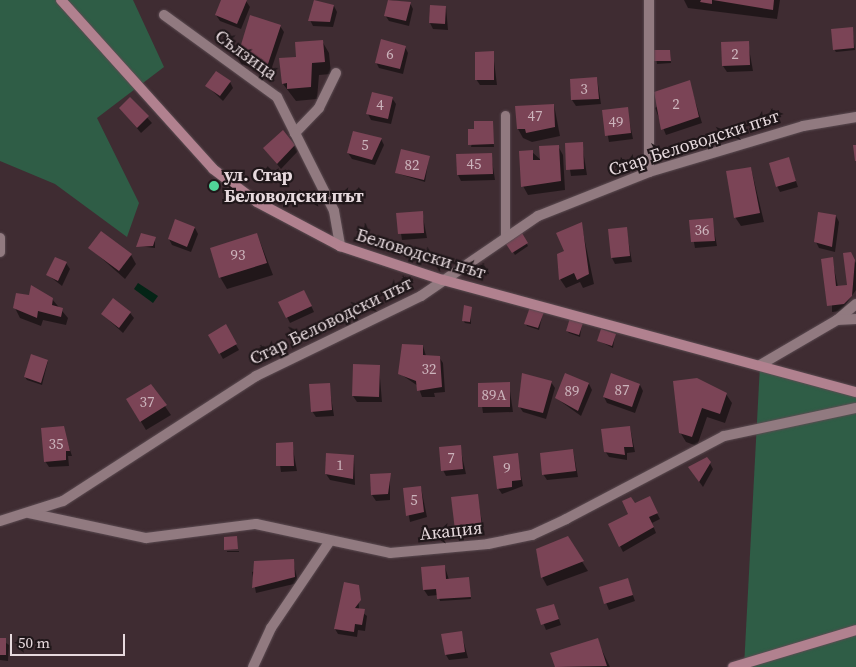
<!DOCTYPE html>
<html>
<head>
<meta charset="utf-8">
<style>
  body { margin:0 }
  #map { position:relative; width:856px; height:667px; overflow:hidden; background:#3f2c32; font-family:"Source Serif 4",serif }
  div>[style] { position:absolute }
  .green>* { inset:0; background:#2f5d46 }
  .water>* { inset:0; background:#042416 }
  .shadow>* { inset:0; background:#0007 }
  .building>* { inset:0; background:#7b4456 }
  .roads { filter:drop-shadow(0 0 1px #5b4b51) drop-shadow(0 0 1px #5b4b51) }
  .lane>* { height:9px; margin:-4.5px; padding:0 4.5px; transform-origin:4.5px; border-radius:4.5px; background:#917a80 }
  .street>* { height:10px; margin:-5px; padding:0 5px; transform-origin:5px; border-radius:5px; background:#917a80 }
  .secondary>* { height:10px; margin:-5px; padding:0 5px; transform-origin:5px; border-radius:5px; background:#b1818f }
  .dots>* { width:14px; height:14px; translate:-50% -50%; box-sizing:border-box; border:2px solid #20171a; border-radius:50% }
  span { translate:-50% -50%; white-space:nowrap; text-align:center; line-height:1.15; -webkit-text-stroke:4.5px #20171a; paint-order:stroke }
  .number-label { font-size:15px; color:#ccb4bc }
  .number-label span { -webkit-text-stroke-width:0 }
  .street-label { font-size:18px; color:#e7dade }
  .poi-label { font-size:18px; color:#e7dade; font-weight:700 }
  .left { translate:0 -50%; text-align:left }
  .scale { position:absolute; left:10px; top:634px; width:115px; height:22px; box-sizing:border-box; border:2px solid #e7dade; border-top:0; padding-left:6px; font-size:15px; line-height:18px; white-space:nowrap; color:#e7dade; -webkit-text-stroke:4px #20171a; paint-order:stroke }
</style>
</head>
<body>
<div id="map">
  <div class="green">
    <i style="clip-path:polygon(0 0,133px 0,164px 67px,97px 118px,139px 203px,127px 237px,55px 184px,0 161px)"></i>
    <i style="clip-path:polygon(760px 365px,856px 392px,856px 667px,744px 667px)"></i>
  </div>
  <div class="water">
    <i style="clip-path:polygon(138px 283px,158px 296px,153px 303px,134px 289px)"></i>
  </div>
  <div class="shadow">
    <i style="clip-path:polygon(222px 0,246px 1px,250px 7px,241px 29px,220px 21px,216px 15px)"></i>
    <i style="clip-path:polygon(389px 0,410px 3px,413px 9px,409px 26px,389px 21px,385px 15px)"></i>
    <i style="clip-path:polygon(684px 0,780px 0,777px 19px,688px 8px)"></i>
    <i style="clip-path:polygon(334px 6px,337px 12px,333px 27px,313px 26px,310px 20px)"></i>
    <i style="clip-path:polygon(446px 7px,448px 30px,433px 29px,430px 23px)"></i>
    <i style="clip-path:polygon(280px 26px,284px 32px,270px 73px,241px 64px,238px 58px)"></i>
    <i style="clip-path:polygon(852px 29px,855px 50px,836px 52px,834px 49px)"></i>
    <i style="clip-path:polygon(322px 41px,329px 53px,331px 74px,319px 75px,317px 99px,296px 101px,283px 84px)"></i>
    <i style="clip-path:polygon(748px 43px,753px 71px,727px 72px,723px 66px)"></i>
    <i style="clip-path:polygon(405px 47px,408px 53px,403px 74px,379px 68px,376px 62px)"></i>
    <i style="clip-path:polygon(655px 51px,670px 51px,671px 63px,657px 64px)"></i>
    <i style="clip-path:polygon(493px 53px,497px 85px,480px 85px,476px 79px)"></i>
    <i style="clip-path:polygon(597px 78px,601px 104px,576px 106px,572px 100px)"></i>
    <i style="clip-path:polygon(230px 82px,233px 88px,223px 101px,207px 86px)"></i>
    <i style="clip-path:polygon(689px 82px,702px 123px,666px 135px,655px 108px)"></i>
    <i style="clip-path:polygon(392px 98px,396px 104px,391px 124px,371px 120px,368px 114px)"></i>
    <i style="clip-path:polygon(130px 99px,152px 123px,141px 133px,120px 108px)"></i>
    <i style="clip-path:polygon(554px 105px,560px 136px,532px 142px,523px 138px,518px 129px)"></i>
    <i style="clip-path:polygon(627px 109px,633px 139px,609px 142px,603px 111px)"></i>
    <i style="clip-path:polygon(492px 122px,494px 147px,471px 147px,475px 130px)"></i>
    <i style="clip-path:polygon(381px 139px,384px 145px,375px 165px,352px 159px,348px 153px)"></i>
    <i style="clip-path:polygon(566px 144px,582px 144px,587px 175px,571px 176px)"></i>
    <i style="clip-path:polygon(294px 145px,298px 151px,281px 169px,264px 148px)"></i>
    <i style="clip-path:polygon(558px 146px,563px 155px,565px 190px,528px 195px,523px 186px,532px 152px,542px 161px)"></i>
    <i style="clip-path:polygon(491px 154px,495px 180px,461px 181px,458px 175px)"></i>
    <i style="clip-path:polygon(429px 157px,425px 182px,396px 173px)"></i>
    <i style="clip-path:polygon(788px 158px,798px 187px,780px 192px,777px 186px)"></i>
    <i style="clip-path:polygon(751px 168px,764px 222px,741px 226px,735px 217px)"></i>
    <i style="clip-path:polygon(422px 212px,427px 238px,402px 240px,398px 214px)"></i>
    <i style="clip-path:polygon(836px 216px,839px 222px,835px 252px,819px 248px,816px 242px)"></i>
    <i style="clip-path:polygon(712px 220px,717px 246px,695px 248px,690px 221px)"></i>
    <i style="clip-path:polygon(581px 223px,594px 284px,583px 288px,580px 282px,566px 288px,560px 279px,566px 252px)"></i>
    <i style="clip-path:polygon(195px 228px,198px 234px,191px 252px,172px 245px,169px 239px)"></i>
    <i style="clip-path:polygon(626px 228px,632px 262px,615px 264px,612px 258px)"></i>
    <i style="clip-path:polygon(257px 234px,273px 275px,227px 289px,220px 277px)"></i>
    <i style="clip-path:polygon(522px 235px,528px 246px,515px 255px,508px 244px)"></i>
    <i style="clip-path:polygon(155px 238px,155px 248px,138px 246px)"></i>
    <i style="clip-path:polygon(90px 248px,131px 255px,136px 264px,125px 279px)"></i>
    <i style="clip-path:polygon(850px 253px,856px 263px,856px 290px,841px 311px,832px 312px,832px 259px,838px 287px,848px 286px)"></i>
    <i style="clip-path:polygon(66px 263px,70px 269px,62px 286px,48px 275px)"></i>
    <i style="clip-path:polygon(307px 297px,314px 312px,290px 323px,287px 317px)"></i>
    <i style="clip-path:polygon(52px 299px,68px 318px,66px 325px,43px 320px,41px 326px,20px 318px,15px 308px)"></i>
    <i style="clip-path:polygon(471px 308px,471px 324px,465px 323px,463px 320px)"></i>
    <i style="clip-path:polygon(130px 313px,134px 318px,123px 333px,102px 314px)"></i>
    <i style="clip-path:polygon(543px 313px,539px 330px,527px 326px,526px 324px)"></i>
    <i style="clip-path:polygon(582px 324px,580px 337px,569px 333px,567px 331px)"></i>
    <i style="clip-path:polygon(225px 326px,239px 350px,223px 359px,210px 335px)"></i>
    <i style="clip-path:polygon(615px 335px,613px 348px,599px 341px)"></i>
    <i style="clip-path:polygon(423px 346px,426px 356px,439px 357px,443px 363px,445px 392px,434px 393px,435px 397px,422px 397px,418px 386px,399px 373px)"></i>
    <i style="clip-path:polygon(48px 361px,42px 385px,27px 380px,25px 377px)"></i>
    <i style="clip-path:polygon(379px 366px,382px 402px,357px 402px,353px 396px)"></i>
    <i style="clip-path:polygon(523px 375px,551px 382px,555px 388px,546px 419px,523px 412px,519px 406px)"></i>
    <i style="clip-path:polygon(674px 382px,726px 394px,732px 403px,725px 423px,707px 417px,697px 446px,686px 442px,680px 432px)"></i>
    <i style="clip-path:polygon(329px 384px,334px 416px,316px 417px,312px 411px)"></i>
    <i style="clip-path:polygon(479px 384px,509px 384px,513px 412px,483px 413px)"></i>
    <i style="clip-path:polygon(589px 384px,592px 390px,581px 416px,556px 398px)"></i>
    <i style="clip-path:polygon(640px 385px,643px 391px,635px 413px,607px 403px,604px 397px)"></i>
    <i style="clip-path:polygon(151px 386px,171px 415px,146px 430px,128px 400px)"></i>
    <i style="clip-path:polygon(630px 427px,635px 452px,627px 453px,627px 460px,609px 457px,605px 451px)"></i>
    <i style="clip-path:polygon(63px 428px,72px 456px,68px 456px,69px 466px,49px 467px,45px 461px)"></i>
    <i style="clip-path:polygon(277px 444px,292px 444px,297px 471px,281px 472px)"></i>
    <i style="clip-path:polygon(460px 447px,466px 474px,446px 476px,443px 470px)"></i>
    <i style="clip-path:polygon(573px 450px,578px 477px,547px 480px,543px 474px)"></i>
    <i style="clip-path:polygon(517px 455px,523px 486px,502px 494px,498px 488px)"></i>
    <i style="clip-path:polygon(354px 457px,355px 485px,330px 480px,326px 474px)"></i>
    <i style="clip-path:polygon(707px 458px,713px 469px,703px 487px,693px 473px)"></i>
    <i style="clip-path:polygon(390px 475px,390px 500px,376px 501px,372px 495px)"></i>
    <i style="clip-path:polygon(421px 488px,427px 517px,410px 522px,404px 490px)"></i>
    <i style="clip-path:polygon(477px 495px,484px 532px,459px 535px,456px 529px)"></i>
    <i style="clip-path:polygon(652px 504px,660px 519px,652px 523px,656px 533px,623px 552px,620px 546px,635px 505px)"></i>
    <i style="clip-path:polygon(567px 538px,588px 571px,547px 586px,542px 577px)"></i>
    <i style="clip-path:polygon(227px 551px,239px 551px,239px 552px,227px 552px)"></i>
    <i style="clip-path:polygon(293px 560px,298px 583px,256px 593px,252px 572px)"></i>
    <i style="clip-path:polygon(445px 567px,449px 580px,468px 579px,471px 599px,440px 601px,438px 595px,428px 596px,424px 590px)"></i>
    <i style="clip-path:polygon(627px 579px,635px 601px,609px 610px,600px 588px)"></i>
    <i style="clip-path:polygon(358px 586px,359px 610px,367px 616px,365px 631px,358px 630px,357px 637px,338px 634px,335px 629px)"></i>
    <i style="clip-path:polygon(554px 605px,561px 625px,546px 630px,538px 610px)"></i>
    <i style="clip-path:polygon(461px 632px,468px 658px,449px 660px,446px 655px)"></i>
    <i style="clip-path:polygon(0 639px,9px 645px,8px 661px,0 660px)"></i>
    <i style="clip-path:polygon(597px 640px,610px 667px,556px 667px,552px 654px)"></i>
  </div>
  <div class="building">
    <i style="clip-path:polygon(221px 0,247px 0,237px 24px,215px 15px)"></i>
    <i style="clip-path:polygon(314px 0,334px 5px,330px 22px,308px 21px)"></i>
    <i style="clip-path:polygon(388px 0,411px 2px,406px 21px,384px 16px)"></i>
    <i style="clip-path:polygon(701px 0,712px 0,712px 4px,700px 2px)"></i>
    <i style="clip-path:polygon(713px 0,774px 0,773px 10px)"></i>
    <i style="clip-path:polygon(430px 5px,446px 6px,445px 24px,429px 23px)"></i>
    <i style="clip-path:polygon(250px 15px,281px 25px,267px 67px,237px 58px)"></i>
    <i style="clip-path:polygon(853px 27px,854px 48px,833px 50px,831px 29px)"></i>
    <i style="clip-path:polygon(381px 39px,406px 46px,400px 69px,375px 63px)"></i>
    <i style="clip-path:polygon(323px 40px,325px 62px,312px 63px,311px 87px,287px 89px,287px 83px,282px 84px,279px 58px,296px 57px,295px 42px)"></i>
    <i style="clip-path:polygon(749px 41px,750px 65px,722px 66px,721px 42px)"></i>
    <i style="clip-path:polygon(654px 50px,670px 50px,671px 61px,654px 61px)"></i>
    <i style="clip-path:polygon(494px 51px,494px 80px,475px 80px,475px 52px)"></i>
    <i style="clip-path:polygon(216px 71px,231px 81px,220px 96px,205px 86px)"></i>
    <i style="clip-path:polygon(597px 77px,599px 99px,571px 100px,570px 79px)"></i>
    <i style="clip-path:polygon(690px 80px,699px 117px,661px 130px,654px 92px)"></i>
    <i style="clip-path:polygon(372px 92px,393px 97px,388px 119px,366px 114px)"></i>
    <i style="clip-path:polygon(130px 97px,149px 116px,137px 128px,119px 108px)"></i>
    <i style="clip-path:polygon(554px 104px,555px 127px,526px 133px,525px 129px,517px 129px,515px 106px)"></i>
    <i style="clip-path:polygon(628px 107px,631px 133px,605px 136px,602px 110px)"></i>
    <i style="clip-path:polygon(474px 121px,493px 121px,494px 144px,468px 145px,468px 129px,474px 129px)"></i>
    <i style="clip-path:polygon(283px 130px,295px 145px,277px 164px,263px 148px)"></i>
    <i style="clip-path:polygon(353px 131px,382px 138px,372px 160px,347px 153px)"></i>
    <i style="clip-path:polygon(583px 142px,584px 169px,566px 170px,565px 143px)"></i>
    <i style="clip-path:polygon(559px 145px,561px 181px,521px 187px,519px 151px,533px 150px,533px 160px,540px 160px,539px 146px)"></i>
    <i style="clip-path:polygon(853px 145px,856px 145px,856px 161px,855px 161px)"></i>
    <i style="clip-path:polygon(401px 149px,430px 156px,424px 180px,395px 173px)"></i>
    <i style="clip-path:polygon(492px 153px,493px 174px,457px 175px,456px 154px)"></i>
    <i style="clip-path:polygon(789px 157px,796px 181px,776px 187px,769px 163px)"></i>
    <i style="clip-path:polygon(751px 167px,760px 213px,734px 218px,726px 171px)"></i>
    <i style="clip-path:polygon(423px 211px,424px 233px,398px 234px,396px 213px)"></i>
    <i style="clip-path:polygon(818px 212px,836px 215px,832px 247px,814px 242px)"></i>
    <i style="clip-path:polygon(713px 218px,715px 241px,691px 242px,689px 220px)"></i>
    <i style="clip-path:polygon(175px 219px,195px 227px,187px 247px,168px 239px)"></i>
    <i style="clip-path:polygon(582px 222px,589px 274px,577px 280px,574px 273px,559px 280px,557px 254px,564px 251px,556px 233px)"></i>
    <i style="clip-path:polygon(627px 227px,630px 256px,611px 258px,608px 229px)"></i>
    <i style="clip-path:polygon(101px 231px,132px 254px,119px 271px,88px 248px)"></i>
    <i style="clip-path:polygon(141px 233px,156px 237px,153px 246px,136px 247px)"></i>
    <i style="clip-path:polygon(257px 233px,267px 263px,219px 278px,210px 248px)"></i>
    <i style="clip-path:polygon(522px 233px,528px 243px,512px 253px,506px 244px)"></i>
    <i style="clip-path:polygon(851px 252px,855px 260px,852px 296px,844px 304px,827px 306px,821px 259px,833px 257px,836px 286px,847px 285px,843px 253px)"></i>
    <i style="clip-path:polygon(55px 257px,67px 262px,58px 281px,46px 275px)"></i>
    <i style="clip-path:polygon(31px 285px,53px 298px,52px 305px,63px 308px,61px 317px,38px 311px,37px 318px,13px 308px,16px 293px,29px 295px)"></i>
    <i style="clip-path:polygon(304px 290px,312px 306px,286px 318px,278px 302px)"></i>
    <i style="clip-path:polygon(113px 298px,131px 312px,119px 328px,101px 314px)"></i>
    <i style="clip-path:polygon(464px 305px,472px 307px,470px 322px,462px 321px)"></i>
    <i style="clip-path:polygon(530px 307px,544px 312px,538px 328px,524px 324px)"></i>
    <i style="clip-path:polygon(570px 318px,583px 323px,579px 335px,566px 331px)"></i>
    <i style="clip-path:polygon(226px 324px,237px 344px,219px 354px,208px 335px)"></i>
    <i style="clip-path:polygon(601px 329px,616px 334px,612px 346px,597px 341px)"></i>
    <i style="clip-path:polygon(402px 344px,423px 345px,423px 355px,440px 356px,442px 387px,417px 391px,416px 381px,398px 374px)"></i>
    <i style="clip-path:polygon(31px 354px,48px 360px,41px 383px,24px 377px)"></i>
    <i style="clip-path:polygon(353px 364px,380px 365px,379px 397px,352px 396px)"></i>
    <i style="clip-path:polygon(522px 373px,552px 381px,543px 413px,518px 407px)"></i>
    <i style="clip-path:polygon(565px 373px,589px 383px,578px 411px,555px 398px)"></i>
    <i style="clip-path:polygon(611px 373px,640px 384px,632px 407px,603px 397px)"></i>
    <i style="clip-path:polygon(697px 378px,727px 393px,720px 414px,702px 408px,692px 437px,679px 433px,673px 381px)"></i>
    <i style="clip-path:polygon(510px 382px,510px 407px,478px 407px,478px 383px)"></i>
    <i style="clip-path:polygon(330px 383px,332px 410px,311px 412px,309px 384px)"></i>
    <i style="clip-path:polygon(151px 384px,167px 405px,140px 422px,126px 399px)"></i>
    <i style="clip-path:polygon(64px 426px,70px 451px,66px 451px,66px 460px,44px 462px,41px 428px)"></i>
    <i style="clip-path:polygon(630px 426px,633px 447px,624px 447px,625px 455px,604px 452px,601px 429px)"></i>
    <i style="clip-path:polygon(293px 442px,294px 466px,276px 466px,276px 443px)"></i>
    <i style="clip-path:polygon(461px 445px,463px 469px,441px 471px,439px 447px)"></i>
    <i style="clip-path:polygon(573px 449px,576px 471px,542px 475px,540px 453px)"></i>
    <i style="clip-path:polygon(326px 453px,354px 455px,353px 479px,325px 474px)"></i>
    <i style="clip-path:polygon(518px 453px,521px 480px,512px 481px,512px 487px,497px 489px,493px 456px)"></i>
    <i style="clip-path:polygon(707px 457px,711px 462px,699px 482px,688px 467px)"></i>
    <i style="clip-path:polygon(391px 473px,388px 494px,371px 495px,370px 474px)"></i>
    <i style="clip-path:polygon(421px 486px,424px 512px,406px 516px,403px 488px)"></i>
    <i style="clip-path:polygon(478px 494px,482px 527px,455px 530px,451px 497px)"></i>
    <i style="clip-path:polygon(650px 496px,658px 513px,649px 517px,654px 527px,619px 547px,608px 524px,628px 514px,622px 501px,631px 497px,635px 503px)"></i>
    <i style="clip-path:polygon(237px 536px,238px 549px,224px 550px,224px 537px)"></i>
    <i style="clip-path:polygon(568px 536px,584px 561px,541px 578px,536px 549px)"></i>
    <i style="clip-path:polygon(294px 559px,295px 577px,252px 588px,254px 561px)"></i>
    <i style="clip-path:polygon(445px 565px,446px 579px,469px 577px,471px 597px,437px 599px,436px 589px,423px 590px,421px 567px)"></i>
    <i style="clip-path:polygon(628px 578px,633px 595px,604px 604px,599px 587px)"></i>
    <i style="clip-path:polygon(344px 582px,359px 585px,361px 600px,355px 608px,365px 609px,362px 625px,355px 624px,354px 632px,334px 629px)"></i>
    <i style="clip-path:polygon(554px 604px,559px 619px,541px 625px,536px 609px)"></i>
    <i style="clip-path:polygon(462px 631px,465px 652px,445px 655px,441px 634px)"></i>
    <i style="clip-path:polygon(0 638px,6px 638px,6px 655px,0 655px)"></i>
    <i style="clip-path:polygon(598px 638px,607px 666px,555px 667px,550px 653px)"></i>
  </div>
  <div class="roads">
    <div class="lane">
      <i style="left:505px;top:115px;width:120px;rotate:90deg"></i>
    </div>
    <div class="street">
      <i style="left:649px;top:0;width:172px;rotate:90deg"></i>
      <i style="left:164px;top:15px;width:140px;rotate:36deg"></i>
      <i style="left:277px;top:97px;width:40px;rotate:63.4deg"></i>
      <i style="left:336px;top:73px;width:39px;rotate:116deg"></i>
      <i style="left:319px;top:108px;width:35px;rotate:134deg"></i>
      <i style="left:295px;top:133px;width:87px;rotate:63.4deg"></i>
      <i style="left:334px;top:211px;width:36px;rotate:80deg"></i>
      <i style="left:0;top:238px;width:14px;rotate:90deg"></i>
      <i style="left:837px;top:320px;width:25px;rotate:-40deg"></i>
      <i style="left:760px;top:365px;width:89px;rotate:-30.3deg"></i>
      <i style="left:837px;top:320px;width:19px;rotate:-3deg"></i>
      <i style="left:29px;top:513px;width:120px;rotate:12.1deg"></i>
      <i style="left:146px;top:538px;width:111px;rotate:-7.3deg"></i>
      <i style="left:256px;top:524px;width:137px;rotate:12.2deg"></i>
      <i style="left:390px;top:553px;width:98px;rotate:-5.2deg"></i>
      <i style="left:488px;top:544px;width:45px;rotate:-11.6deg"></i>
      <i style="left:532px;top:535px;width:38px;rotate:-25deg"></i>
      <i style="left:566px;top:519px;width:178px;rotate:-27.7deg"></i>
      <i style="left:724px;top:436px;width:135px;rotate:-12deg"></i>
      <i style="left:0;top:521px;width:66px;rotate:-17.6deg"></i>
      <i style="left:63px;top:501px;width:230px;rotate:-32.9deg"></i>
      <i style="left:256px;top:376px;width:183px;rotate:-25.9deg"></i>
      <i style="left:421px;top:296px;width:142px;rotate:-34.4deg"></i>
      <i style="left:538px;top:216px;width:119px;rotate:-21.6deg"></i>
      <i style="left:649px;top:172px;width:161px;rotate:-16.6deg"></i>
      <i style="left:803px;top:126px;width:54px;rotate:-9.6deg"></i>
      <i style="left:253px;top:667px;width:43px;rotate:-65.2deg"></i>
      <i style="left:271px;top:628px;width:105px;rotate:-55.9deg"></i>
    </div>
    <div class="secondary">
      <i style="left:61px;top:0;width:227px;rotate:48deg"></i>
      <i style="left:213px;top:169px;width:55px;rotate:36.9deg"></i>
      <i style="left:257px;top:202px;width:94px;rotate:27.9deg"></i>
      <i style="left:340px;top:246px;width:108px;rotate:18.3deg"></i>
      <i style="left:443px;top:280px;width:428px;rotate:15.2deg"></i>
      <i style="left:733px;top:667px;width:128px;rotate:-16.7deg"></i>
    </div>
  </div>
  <div class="dots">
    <i style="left:214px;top:186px;background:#50d398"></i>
  </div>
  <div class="number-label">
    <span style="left:390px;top:54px">6</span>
    <span style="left:735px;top:54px">2</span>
    <span style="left:584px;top:89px">3</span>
    <span style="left:676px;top:104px">2</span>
    <span style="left:380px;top:105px">4</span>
    <span style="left:535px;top:116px">47</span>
    <span style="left:616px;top:122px">49</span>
    <span style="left:365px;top:145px">5</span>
    <span style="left:474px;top:164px">45</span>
    <span style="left:412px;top:165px">82</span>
    <span style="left:702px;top:230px">36</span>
    <span style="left:238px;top:255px">93</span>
    <span style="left:429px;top:369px">32</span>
    <span style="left:622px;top:390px">87</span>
    <span style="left:572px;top:391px">89</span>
    <span style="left:494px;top:395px">89А</span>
    <span style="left:147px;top:402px">37</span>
    <span style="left:56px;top:444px">35</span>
    <span style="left:451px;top:458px">7</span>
    <span style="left:340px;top:465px">1</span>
    <span style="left:507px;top:468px">9</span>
    <span style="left:414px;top:500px">5</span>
  </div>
  <div class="street-label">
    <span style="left:246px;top:55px;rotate:36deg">Сълзица</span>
    <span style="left:694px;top:143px;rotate:-18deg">Стар Беловодски път</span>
    <span style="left:421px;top:254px;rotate:17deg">Беловодски път</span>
    <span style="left:331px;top:321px;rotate:-26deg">Стар Беловодски път</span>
    <span style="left:451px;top:531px;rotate:-6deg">Акация</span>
  </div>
  <div class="poi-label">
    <span class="left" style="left:224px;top:186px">ул. Стар<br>Беловодски път</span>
  </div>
  <div class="scale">50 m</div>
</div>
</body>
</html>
